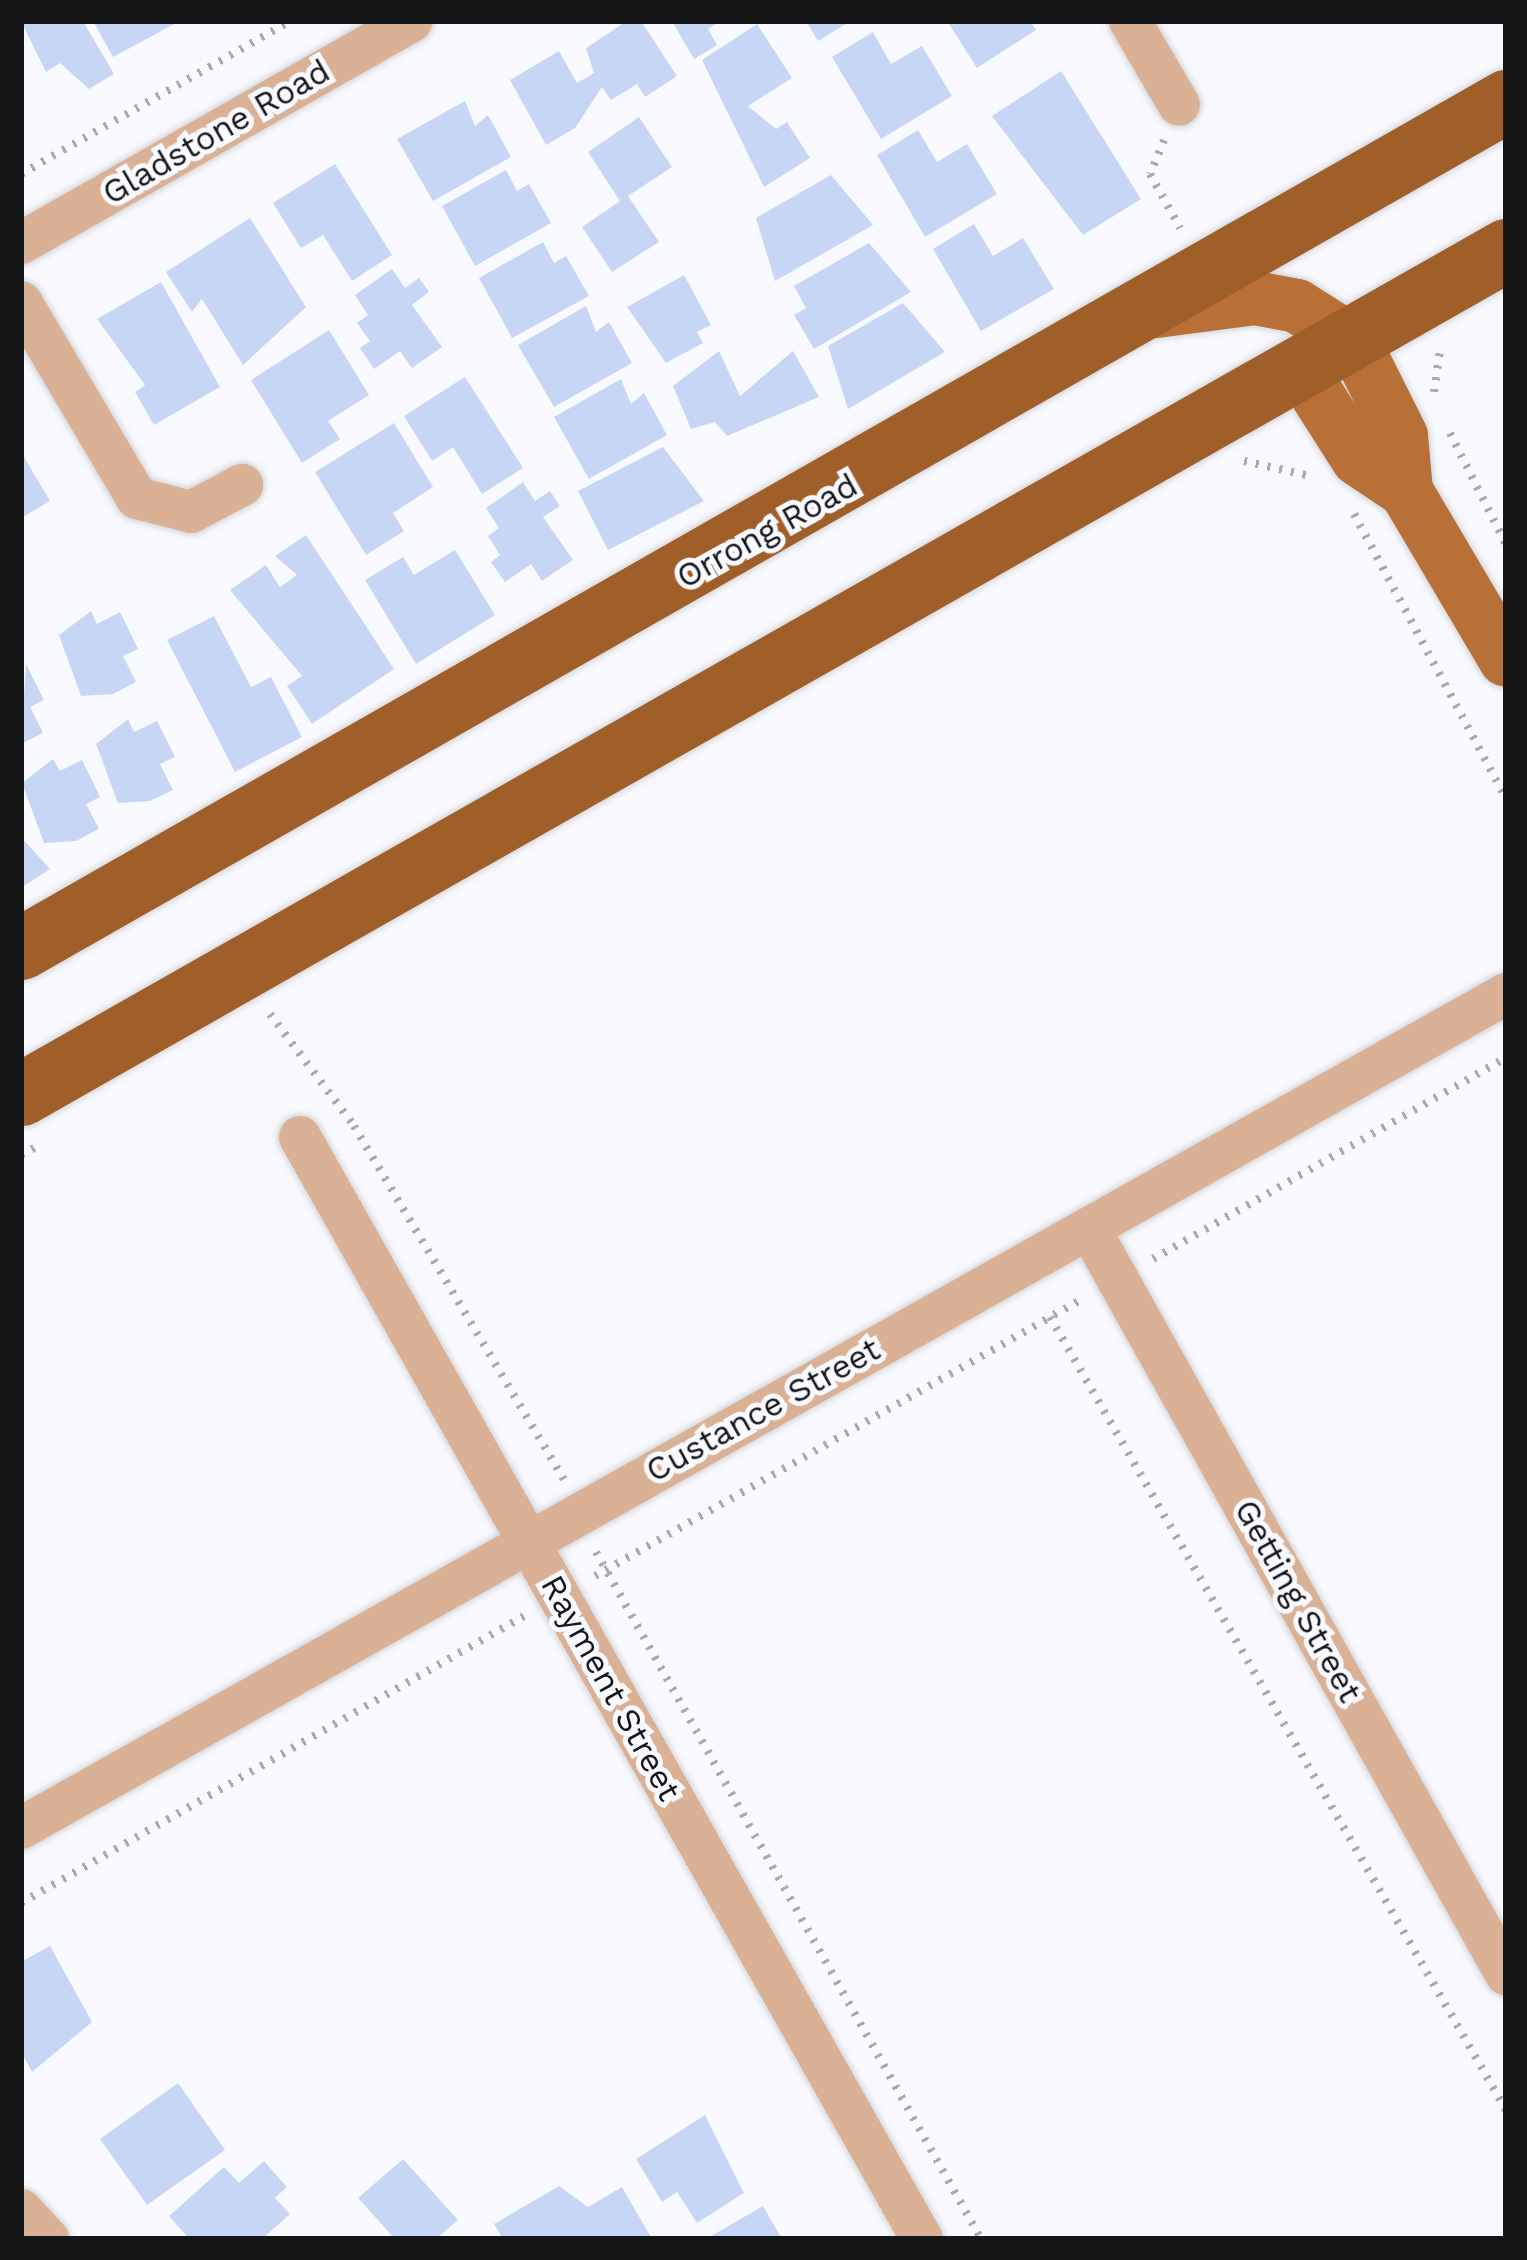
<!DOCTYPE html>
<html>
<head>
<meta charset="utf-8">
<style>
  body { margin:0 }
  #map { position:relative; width:1527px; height:2260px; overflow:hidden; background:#f9faff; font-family:"Work Sans",sans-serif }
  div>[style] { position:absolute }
  .building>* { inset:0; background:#c8d6f6 }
  .path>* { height:8px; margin-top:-4px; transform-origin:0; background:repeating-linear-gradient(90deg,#a9abaf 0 3px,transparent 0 12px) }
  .roads { filter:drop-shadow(0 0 3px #d4d6da) drop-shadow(0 0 3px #d4d6da) }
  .minor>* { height:42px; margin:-21px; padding:0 21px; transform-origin:21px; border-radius:21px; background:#dab194 }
  .major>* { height:54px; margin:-27px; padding:0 27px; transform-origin:27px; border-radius:27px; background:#b97036 }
  .highway>* { height:63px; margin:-31.5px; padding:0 31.5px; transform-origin:31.5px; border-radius:31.5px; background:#a05e28 }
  span { translate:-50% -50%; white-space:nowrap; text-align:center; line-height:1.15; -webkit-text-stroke:10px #f9faff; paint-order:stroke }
  .street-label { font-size:33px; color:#141618 }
  .frame { position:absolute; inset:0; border:24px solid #141618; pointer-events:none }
</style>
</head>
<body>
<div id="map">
  <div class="building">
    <i style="clip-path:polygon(21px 21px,83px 21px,114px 74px,89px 89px,60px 63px,46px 72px)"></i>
    <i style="clip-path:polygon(93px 21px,180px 21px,113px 57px)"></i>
    <i style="clip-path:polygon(627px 21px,641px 21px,677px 76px,645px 97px,637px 84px,611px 100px,602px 87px,575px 128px,546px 145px,510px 80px,559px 51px,577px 83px,594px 73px,586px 48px)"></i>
    <i style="clip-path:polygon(672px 21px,721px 21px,708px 29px,717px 45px,694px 59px)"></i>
    <i style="clip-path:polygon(806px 21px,851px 21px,818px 41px)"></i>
    <i style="clip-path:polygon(947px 21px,1030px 21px,1036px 30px,977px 68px)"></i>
    <i style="clip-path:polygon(757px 24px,792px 78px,748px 106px,776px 129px,787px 122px,810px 158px,764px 187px,702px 60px)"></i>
    <i style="clip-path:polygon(873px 32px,891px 64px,922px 46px,952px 96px,881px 139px,832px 57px)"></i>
    <i style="clip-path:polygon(1061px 71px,1141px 199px,1083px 235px,992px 116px)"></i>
    <i style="clip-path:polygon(465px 101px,475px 126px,488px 115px,511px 157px,433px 201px,397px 139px)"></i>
    <i style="clip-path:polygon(639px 117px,672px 167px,628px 196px,659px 242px,612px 272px,582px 227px,620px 201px,588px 152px)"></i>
    <i style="clip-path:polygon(918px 130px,937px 162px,967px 144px,997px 194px,925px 237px,877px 155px)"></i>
    <i style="clip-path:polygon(335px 164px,392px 255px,352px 281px,323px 235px,301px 248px,273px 203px)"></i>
    <i style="clip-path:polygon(506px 170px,517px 191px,529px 184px,551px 223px,475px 266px,442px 206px)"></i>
    <i style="clip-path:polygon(831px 175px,873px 225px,775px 281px,756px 218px)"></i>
    <i style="clip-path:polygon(250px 218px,306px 307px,243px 365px,202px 299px,192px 312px,166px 272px)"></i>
    <i style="clip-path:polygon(974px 224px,993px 256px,1023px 238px,1054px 289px,981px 331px,933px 249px)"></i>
    <i style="clip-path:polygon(543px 242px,554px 263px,566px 256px,589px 296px,512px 338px,479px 278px)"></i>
    <i style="clip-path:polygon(869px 243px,911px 292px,814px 349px,794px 315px,806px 308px,794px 286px)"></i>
    <i style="clip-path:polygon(392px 269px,405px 288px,419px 278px,429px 292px,412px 305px,442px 347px,412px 368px,400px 351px,374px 369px,360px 348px,370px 341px,357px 323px,368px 315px,355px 295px)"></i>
    <i style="clip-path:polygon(684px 275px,711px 325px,697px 332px,703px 343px,666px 363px,627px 307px)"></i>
    <i style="clip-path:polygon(161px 282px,220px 387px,154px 425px,135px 392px,145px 385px,97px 319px)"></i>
    <i style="clip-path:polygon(903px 303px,945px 352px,848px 409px,828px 346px)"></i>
    <i style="clip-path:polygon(586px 306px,596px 332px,609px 322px,632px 363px,554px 407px,518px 345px)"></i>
    <i style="clip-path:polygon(329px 330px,369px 395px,328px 421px,340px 439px,302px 463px,251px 380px)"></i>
    <i style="clip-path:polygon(719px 351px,740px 396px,793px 351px,819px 397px,727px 436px,715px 422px,691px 429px,673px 386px)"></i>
    <i style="clip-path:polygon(465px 377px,523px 468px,482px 494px,453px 447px,432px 461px,404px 416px)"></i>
    <i style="clip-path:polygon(621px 379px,631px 404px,644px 393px,667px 435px,589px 479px,554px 417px)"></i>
    <i style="clip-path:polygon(394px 423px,433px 487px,393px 513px,404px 531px,366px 555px,315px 472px)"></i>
    <i style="clip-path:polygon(663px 447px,704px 501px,608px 550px,578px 491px)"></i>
    <i style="clip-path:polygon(21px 452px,50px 501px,21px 518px)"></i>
    <i style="clip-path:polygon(523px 482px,535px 501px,550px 491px,560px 506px,543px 517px,573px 560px,542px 581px,531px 564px,505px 582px,491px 562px,500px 555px,488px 536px,499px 528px,486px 508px)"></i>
    <i style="clip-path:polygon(306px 535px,394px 669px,312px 724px,287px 686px,302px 676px,230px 590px,266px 565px,280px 587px,297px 575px,275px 556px)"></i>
    <i style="clip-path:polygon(455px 550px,495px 615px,416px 664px,365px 580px,403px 557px,414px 575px)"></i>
    <i style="clip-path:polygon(91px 611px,97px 624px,120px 612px,138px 649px,123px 656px,136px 682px,113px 694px,81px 696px,59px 635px)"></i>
    <i style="clip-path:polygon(214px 616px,251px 687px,271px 677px,302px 737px,235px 772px,167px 640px)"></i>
    <i style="clip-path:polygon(26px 664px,44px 700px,30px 707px,43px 733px,21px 744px)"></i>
    <i style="clip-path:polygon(128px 719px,134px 732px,157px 721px,175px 757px,160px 764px,173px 790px,150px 801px,118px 803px,96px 744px)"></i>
    <i style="clip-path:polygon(53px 759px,60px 771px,82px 760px,100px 797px,86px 804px,99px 829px,76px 841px,44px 843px,22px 783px)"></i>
    <i style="clip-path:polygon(21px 837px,50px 869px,21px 888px)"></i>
    <i style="clip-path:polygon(50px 1946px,92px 2022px,32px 2072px,21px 2051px,21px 1962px)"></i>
    <i style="clip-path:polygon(178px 2083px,225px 2150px,147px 2205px,100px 2139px)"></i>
    <i style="clip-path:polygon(705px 2115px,744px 2193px,697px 2223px,677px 2192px,662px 2202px,636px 2159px)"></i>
    <i style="clip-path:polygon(403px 2159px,458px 2220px,436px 2239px,395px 2239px,358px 2198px)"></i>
    <i style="clip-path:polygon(264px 2161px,287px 2187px,275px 2198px,290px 2214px,262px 2239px,189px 2239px,169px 2216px,224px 2167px,239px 2183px)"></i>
    <i style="clip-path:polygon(559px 2186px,588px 2207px,622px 2187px,652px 2239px,503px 2239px,494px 2224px)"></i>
    <i style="clip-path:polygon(763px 2206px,782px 2239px,706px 2239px)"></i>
  </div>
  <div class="path">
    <i style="left:1164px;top:140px;width:37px;rotate:112deg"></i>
    <i style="left:1150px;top:174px;width:62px;rotate:60.9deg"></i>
    <i style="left:21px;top:174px;width:309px;rotate:-29.6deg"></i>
    <i style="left:1434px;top:392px;width:42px;rotate:-81.9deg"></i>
    <i style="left:1450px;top:433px;width:125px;rotate:63.4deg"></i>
    <i style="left:1244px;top:461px;width:69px;rotate:12.6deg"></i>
    <i style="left:1354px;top:514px;width:323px;rotate:61.9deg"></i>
    <i style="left:270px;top:1014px;width:140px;rotate:53.1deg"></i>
    <i style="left:354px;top:1126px;width:411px;rotate:59.3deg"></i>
    <i style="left:21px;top:1155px;width:19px;rotate:-28deg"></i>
    <i style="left:1153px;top:1259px;width:406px;rotate:-29.7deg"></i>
    <i style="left:1050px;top:1317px;width:915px;rotate:60.1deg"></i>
    <i style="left:596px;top:1552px;width:788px;rotate:60.73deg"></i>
    <i style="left:595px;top:1576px;width:560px;rotate:-29.63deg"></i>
    <i style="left:21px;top:1903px;width:579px;rotate:-29.71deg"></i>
  </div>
  <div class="roads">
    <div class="minor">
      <i style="left:1130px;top:21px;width:97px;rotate:59.7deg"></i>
      <i style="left:21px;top:243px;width:449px;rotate:-29.6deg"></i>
      <i style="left:21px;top:302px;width:228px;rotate:59.4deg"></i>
      <i style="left:137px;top:498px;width:56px;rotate:14.5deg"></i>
      <i style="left:191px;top:512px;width:58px;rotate:-27.9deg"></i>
      <i style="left:300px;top:1137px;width:1265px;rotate:60.56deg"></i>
      <i style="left:1089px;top:1228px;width:855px;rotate:60.8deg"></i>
      <i style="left:21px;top:1828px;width:1703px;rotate:-29.32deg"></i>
      <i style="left:21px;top:2210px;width:40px;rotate:47deg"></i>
    </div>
    <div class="major">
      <i style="left:1156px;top:311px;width:100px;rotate:-7.5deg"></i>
      <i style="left:1255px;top:298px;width:43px;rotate:10.8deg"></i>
      <i style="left:1297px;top:306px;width:67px;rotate:32.3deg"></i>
      <i style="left:1354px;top:342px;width:105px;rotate:63.4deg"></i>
      <i style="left:1401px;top:436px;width:55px;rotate:84.8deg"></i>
      <i style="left:1406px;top:491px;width:196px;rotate:59.4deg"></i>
      <i style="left:1302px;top:371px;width:104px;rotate:57.5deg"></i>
      <i style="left:1358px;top:459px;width:58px;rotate:33.7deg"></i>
    </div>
    <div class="highway">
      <i style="left:21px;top:948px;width:1710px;rotate:-29.7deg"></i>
      <i style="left:21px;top:1094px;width:1708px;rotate:-29.61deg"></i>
    </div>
  </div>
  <div class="street-label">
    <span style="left:216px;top:132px;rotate:-30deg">Gladstone Road</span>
    <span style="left:767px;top:531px;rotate:-29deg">Orrong Road</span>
    <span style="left:763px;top:1410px;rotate:-29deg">Custance Street</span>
    <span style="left:1298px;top:1601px;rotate:61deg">Getting Street</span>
    <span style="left:611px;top:1688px;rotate:61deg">Rayment Street</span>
  </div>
  <div class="frame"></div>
</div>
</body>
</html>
